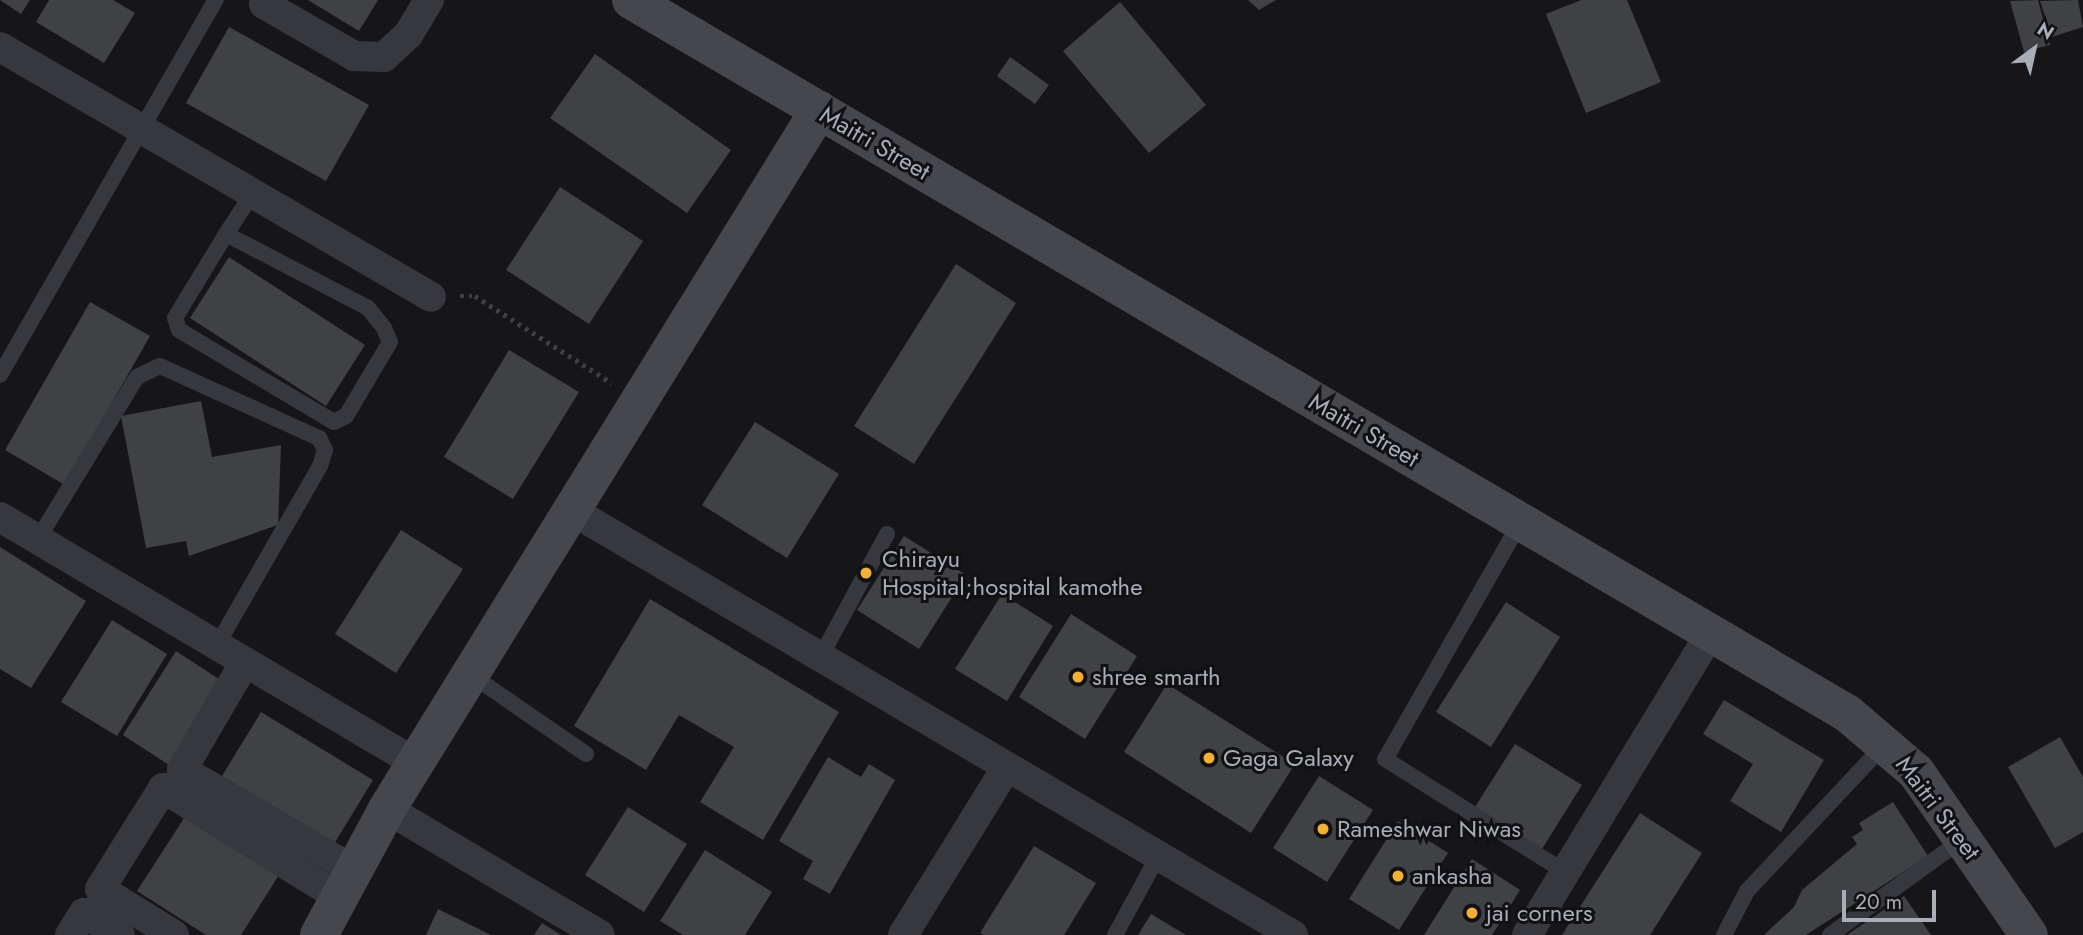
<!DOCTYPE html>
<html>
<head>
<meta charset="utf-8">
<style>
  body { margin:0 }
  #map { position:relative; width:2083px; height:935px; overflow:hidden; background:#161618; font-family:Jost,sans-serif }
  div>[style] { position:absolute }
  .building>* { inset:0; background:#404145 }
  .path>* { height:4.5px; margin-top:-2.25px; transform-origin:0; background:repeating-linear-gradient(90deg,#3d3f44 0 3.5px,transparent 0 8.5px) }
  .lane>* { height:16px; margin:-8px; padding:0 8px; transform-origin:8px; border-radius:8px; background:#37383d }
  .street>* { height:30px; margin:-15px; padding:0 15px; transform-origin:15px; border-radius:15px; background:#37383d }
  .secondary>* { height:38px; margin:-19px; padding:0 19px; transform-origin:19px; border-radius:19px; background:#45474d }
  .dots>* { width:19px; height:19px; translate:-50% -50%; box-sizing:border-box; border:4px solid #111113; border-radius:50% }
  span { translate:-50% -50%; white-space:nowrap; text-align:center; line-height:1.15; -webkit-text-stroke:6px #111113; paint-order:stroke }
  .street-label { font-size:24px; color:#a8adb8 }
  .poi-label { font-size:24px; color:#a8adb8 }
  .left { translate:0 -50%; text-align:left }
  .north { position:absolute; left:1999px; top:14px; width:70px; height:70px; -webkit-text-stroke:5px #111113; paint-order:stroke; rotate:33deg; font-size:19px; font-weight:700; line-height:28px; text-align:center; color:#a8adb8 }
  .north::after { content:''; display:block; margin:auto; width:24px; height:32px; background:#a8adb8; clip-path:polygon(50% 0,100% 100%,50% 72%,0 100%) }
  .scale { position:absolute; left:1842px; top:890px; width:94px; height:32px; box-sizing:border-box; border:4px solid #a8adb8; border-top:0; padding-left:9px; font-size:21px; line-height:24px; white-space:nowrap; color:#a8adb8; -webkit-text-stroke:5px #111113; paint-order:stroke }
</style>
</head>
<body>
<div id="map">
  <div class="building">
    <i style="clip-path:polygon(0 0,30px 0,21px 14px)"></i>
    <i style="clip-path:polygon(49px 0,113px 0,135px 13px,104px 63px,36px 22px)"></i>
    <i style="clip-path:polygon(308px 0,378px 0,359px 31px)"></i>
    <i style="clip-path:polygon(1248px 0,1276px 0,1259px 10px)"></i>
    <i style="clip-path:polygon(1581px 0,1627px 0,1661px 82px,1586px 113px,1546px 14px)"></i>
    <i style="clip-path:polygon(2038px 0,2050px 45px,2024px 52px,2010px 1px)"></i>
    <i style="clip-path:polygon(2078px 0,2083px 27px,2052px 37px,2040px 1px)"></i>
    <i style="clip-path:polygon(1120px 2px,1206px 105px,1149px 153px,1063px 51px)"></i>
    <i style="clip-path:polygon(229px 27px,369px 105px,326px 181px,186px 103px)"></i>
    <i style="clip-path:polygon(595px 54px,731px 150px,687px 213px,550px 118px)"></i>
    <i style="clip-path:polygon(1010px 57px,1049px 85px,1035px 104px,997px 76px)"></i>
    <i style="clip-path:polygon(560px 187px,643px 241px,589px 324px,506px 270px)"></i>
    <i style="clip-path:polygon(229px 257px,365px 345px,326px 406px,190px 318px)"></i>
    <i style="clip-path:polygon(956px 264px,1016px 303px,914px 464px,854px 426px)"></i>
    <i style="clip-path:polygon(90px 302px,150px 336px,65px 485px,5px 450px)"></i>
    <i style="clip-path:polygon(509px 350px,579px 392px,513px 499px,444px 457px)"></i>
    <i style="clip-path:polygon(201px 401px,212px 457px,281px 445px,278px 525px,189px 556px,186px 541px,146px 548px,121px 416px)"></i>
    <i style="clip-path:polygon(755px 422px,839px 474px,787px 558px,702px 505px)"></i>
    <i style="clip-path:polygon(401px 530px,463px 569px,396px 673px,335px 634px)"></i>
    <i style="clip-path:polygon(904px 536px,966px 575px,919px 649px,857px 610px)"></i>
    <i style="clip-path:polygon(0 547px,86px 601px,31px 688px,0 669px)"></i>
    <i style="clip-path:polygon(1002px 594px,1053px 626px,1007px 701px,955px 669px)"></i>
    <i style="clip-path:polygon(650px 599px,839px 712px,763px 840px,700px 802px,734px 747px,679px 715px,646px 770px,574px 726px)"></i>
    <i style="clip-path:polygon(1506px 602px,1560px 637px,1491px 747px,1436px 712px)"></i>
    <i style="clip-path:polygon(1071px 614px,1137px 656px,1085px 739px,1019px 697px)"></i>
    <i style="clip-path:polygon(112px 620px,167px 654px,117px 736px,61px 702px)"></i>
    <i style="clip-path:polygon(176px 651px,228px 685px,175px 769px,123px 735px)"></i>
    <i style="clip-path:polygon(1167px 684px,1295px 764px,1251px 833px,1124px 752px)"></i>
    <i style="clip-path:polygon(1724px 700px,1824px 760px,1781px 832px,1730px 801px,1753px 764px,1703px 734px)"></i>
    <i style="clip-path:polygon(261px 712px,373px 780px,334px 844px,222px 776px)"></i>
    <i style="clip-path:polygon(2060px 737px,2083px 777px,2083px 832px,2055px 848px,2008px 767px)"></i>
    <i style="clip-path:polygon(1515px 744px,1582px 785px,1542px 849px,1475px 807px)"></i>
    <i style="clip-path:polygon(828px 757px,861px 777px,869px 764px,895px 780px,830px 894px,803px 879px,813px 861px,779px 841px)"></i>
    <i style="clip-path:polygon(1319px 776px,1373px 810px,1327px 882px,1273px 848px)"></i>
    <i style="clip-path:polygon(1893px 802px,1928px 856px,1806px 935px,1764px 935px,1794px 907px,1802px 890px,1857px 844px,1852px 837px,1863px 830px,1859px 823px)"></i>
    <i style="clip-path:polygon(628px 807px,687px 844px,644px 912px,585px 875px)"></i>
    <i style="clip-path:polygon(1640px 813px,1702px 853px,1650px 935px,1562px 935px)"></i>
    <i style="clip-path:polygon(186px 815px,279px 875px,241px 935px,206px 935px,137px 891px)"></i>
    <i style="clip-path:polygon(1398px 821px,1448px 853px,1399px 930px,1349px 899px)"></i>
    <i style="clip-path:polygon(1034px 846px,1096px 883px,1064px 935px,984px 935px,980px 933px)"></i>
    <i style="clip-path:polygon(705px 850px,772px 892px,745px 935px,683px 935px,660px 921px)"></i>
    <i style="clip-path:polygon(1472px 859px,1520px 890px,1492px 935px,1424px 935px)"></i>
    <i style="clip-path:polygon(1904px 896px,1931px 935px,1847px 935px)"></i>
    <i style="clip-path:polygon(438px 909px,491px 935px,426px 935px)"></i>
    <i style="clip-path:polygon(1151px 914px,1186px 935px,1138px 935px)"></i>
    <i style="clip-path:polygon(542px 923px,561px 935px,534px 935px)"></i>
  </div>
  <div class="path">
    <i style="left:460px;top:296px;width:15px"></i>
    <i style="left:475px;top:296px;width:162px;rotate:32.4deg"></i>
  </div>
  <div class="lane">
    <i style="left:226px;top:234px;width:160px;rotate:27.5deg"></i>
    <i style="left:368px;top:308px;width:26px;rotate:51deg"></i>
    <i style="left:384px;top:328px;width:15px;rotate:67deg"></i>
    <i style="left:390px;top:342px;width:86px;rotate:120.7deg"></i>
    <i style="left:346px;top:416px;width:13px;rotate:153deg"></i>
    <i style="left:334px;top:422px;width:180px;rotate:-149.3deg"></i>
    <i style="left:179px;top:330px;width:13px;rotate:-108deg"></i>
    <i style="left:175px;top:318px;width:98px;rotate:-58.7deg"></i>
    <i style="left:226px;top:234px;width:49px;rotate:-56.6deg"></i>
    <i style="left:0;top:375px;width:433px;rotate:-60.1deg"></i>
    <i style="left:1521px;top:521px;width:274px;rotate:119.7deg"></i>
    <i style="left:1385px;top:759px;width:213px;rotate:32.1deg"></i>
    <i style="left:38px;top:539px;width:190px;rotate:-58.6deg"></i>
    <i style="left:137px;top:377px;width:25px;rotate:-26deg"></i>
    <i style="left:160px;top:366px;width:175px;rotate:24.4deg"></i>
    <i style="left:319px;top:438px;width:13px;rotate:63deg"></i>
    <i style="left:325px;top:450px;width:17px;rotate:107deg"></i>
    <i style="left:320px;top:466px;width:207px;rotate:119.9deg"></i>
    <i style="left:820px;top:658px;width:141px;rotate:-61.6deg"></i>
    <i style="left:470px;top:674px;width:141px;rotate:34.6deg"></i>
    <i style="left:1115px;top:935px;width:90px;rotate:-61.4deg"></i>
    <i style="left:1724px;top:935px;width:50px;rotate:-62.4deg"></i>
    <i style="left:1747px;top:891px;width:200px;rotate:-46.8deg"></i>
    <i style="left:1830px;top:935px;width:164px;rotate:-35.8deg"></i>
  </div>
  <div class="street">
    <i style="left:264px;top:4px;width:104px;rotate:30deg"></i>
    <i style="left:354px;top:56px;width:30px;rotate:2deg"></i>
    <i style="left:384px;top:57px;width:33px;rotate:-43deg"></i>
    <i style="left:408px;top:35px;width:41px;rotate:-59deg"></i>
    <i style="left:0;top:47px;width:498px;rotate:30.1deg"></i>
    <i style="left:571px;top:510px;width:838px;rotate:30.48deg"></i>
    <i style="left:0;top:517px;width:482px;rotate:30.6deg"></i>
    <i style="left:245px;top:662px;width:125px;rotate:120.3deg"></i>
    <i style="left:182px;top:770px;width:199px;rotate:30.2deg"></i>
    <i style="left:387px;top:809px;width:247px;rotate:30.6deg"></i>
    <i style="left:70px;top:935px;width:26px;rotate:-58deg"></i>
    <i style="left:84px;top:913px;width:42px;rotate:31.4deg"></i>
    <i style="left:174px;top:935px;width:87px;rotate:-148.1deg"></i>
    <i style="left:100px;top:889px;width:119px;rotate:-58deg"></i>
    <i style="left:163px;top:788px;width:207px;rotate:31.8deg"></i>
    <i style="left:903px;top:935px;width:196px;rotate:-58.3deg"></i>
    <i style="left:1527px;top:935px;width:354px;rotate:-58.7deg"></i>
  </div>
  <div class="secondary">
    <i style="left:631px;top:0;width:1410px;rotate:30.39deg"></i>
    <i style="left:1847px;top:713px;width:91px;rotate:40.5deg"></i>
    <i style="left:1916px;top:772px;width:198px;rotate:55.3deg"></i>
    <i style="left:319px;top:935px;width:143px;rotate:-61.6deg"></i>
    <i style="left:387px;top:809px;width:822px;rotate:-58.28deg"></i>
  </div>
  <div class="dots">
    <i style="left:866px;top:573px;background:#f2b134"></i>
    <i style="left:1078px;top:677px;background:#f2b134"></i>
    <i style="left:1209px;top:758px;background:#f2b134"></i>
    <i style="left:1323px;top:829px;background:#f2b134"></i>
    <i style="left:1398px;top:876px;background:#f2b134"></i>
    <i style="left:1472px;top:913px;background:#f2b134"></i>
  </div>
  <div class="street-label">
    <span style="left:875px;top:143px;rotate:30deg">Maitri Street</span>
    <span style="left:1364px;top:430px;rotate:30deg">Maitri Street</span>
    <span style="left:1938px;top:808px;rotate:53deg">Maitri Street</span>
  </div>
  <div class="poi-label">
    <span class="left" style="left:882px;top:573px">Chirayu<br>Hospital;hospital kamothe</span>
    <span class="left" style="left:1092px;top:677px">shree smarth</span>
    <span class="left" style="left:1223px;top:758px">Gaga Galaxy</span>
    <span class="left" style="left:1337px;top:829px">Rameshwar Niwas</span>
    <span class="left" style="left:1412px;top:876px">ankasha</span>
    <span class="left" style="left:1486px;top:913px">jai corners</span>
  </div>
  <div class="north">N</div>
  <div class="scale">20 m</div>
</div>
</body>
</html>
